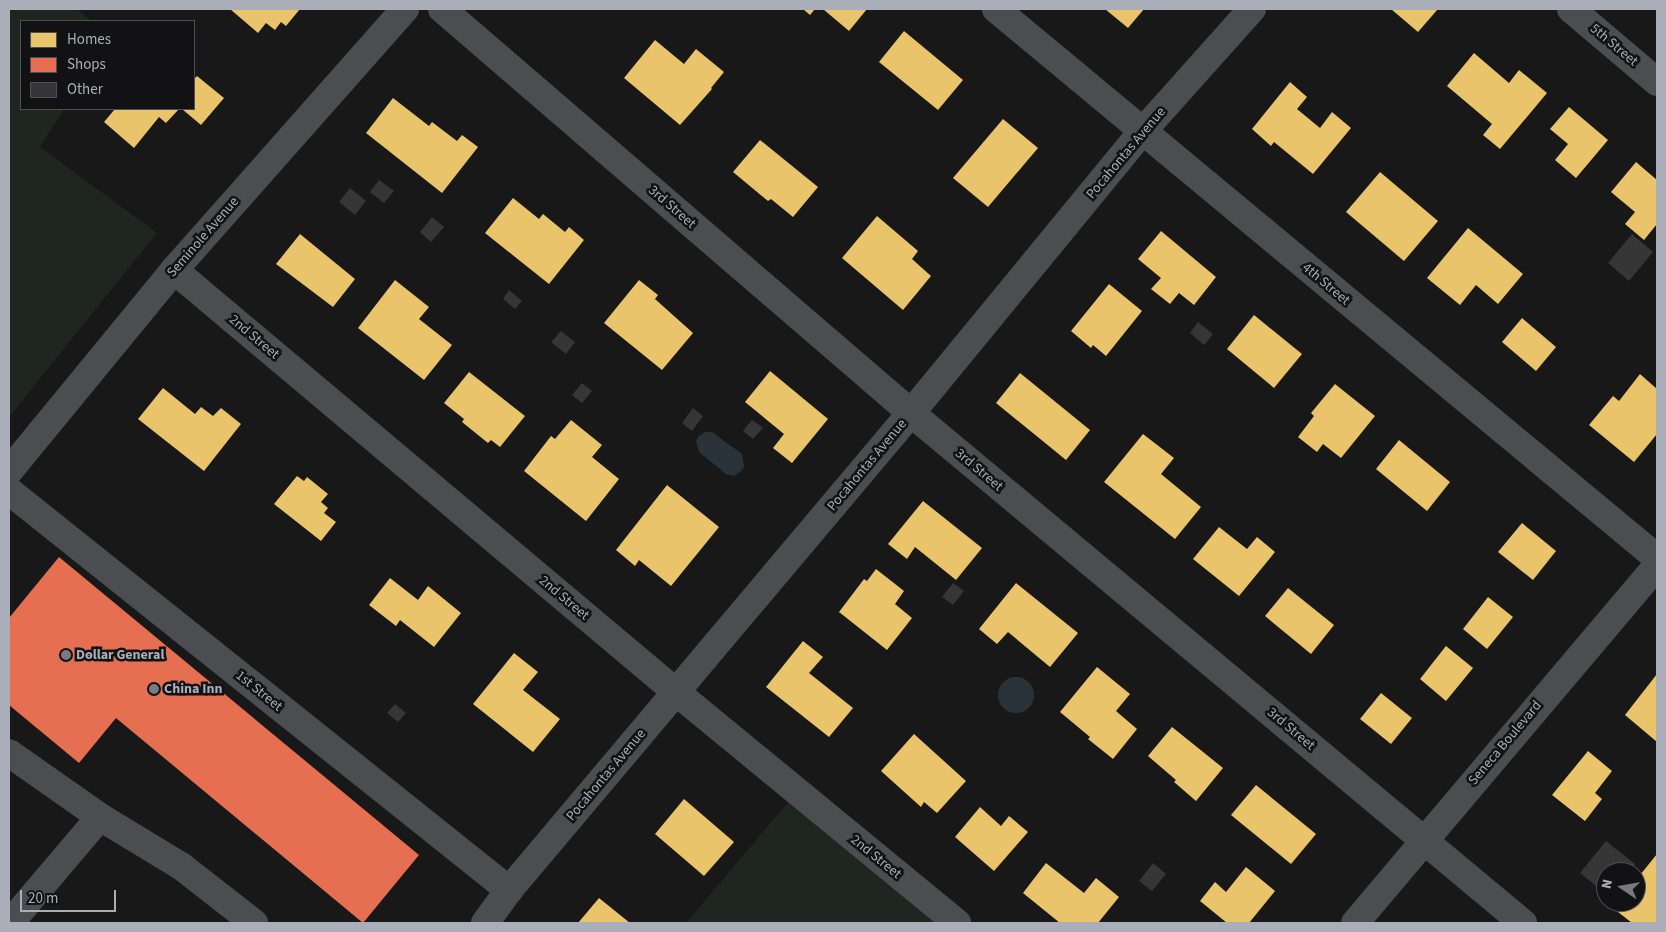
<!DOCTYPE html>
<html>
<head>
<meta charset="utf-8">
<style>
  body { margin:0 }
  #map { position:relative; width:1666px; height:932px; overflow:hidden; background:#181818; font-family:"Source Sans 3",sans-serif }
  div>[style] { position:absolute }
  .green>* { inset:0; background:#1e261f }
  .water>* { inset:0; background:#2b333a }
  .round { border-radius:50% }
  .homes>* { inset:0; background:#e9c46a }
  .shops>* { inset:0; background:#e76f51 }
  .building>* { inset:0; background:#363637 }
  .minor>* { height:28px; margin:-14px; padding:0 14px; transform-origin:14px; border-radius:14px; background:#4c4d51 }
  .dots>* { width:14px; height:14px; translate:-50% -50%; box-sizing:border-box; border:2px solid #121215; border-radius:50% }
  span { translate:-50% -50%; white-space:nowrap; text-align:center; line-height:1.15; -webkit-text-stroke:5px #121215; paint-order:stroke }
  .street-label { font-size:14px; color:#aaaeb9 }
  .poi-label { font-size:14px; color:#aaaeb9; font-weight:700 }
  .left { translate:0 -50%; text-align:left }
  .frame { position:absolute; inset:0; border:10px solid #aaaeb9; pointer-events:none }
  .legend { position:absolute; left:20px; top:20px; width:175px; height:90px; box-sizing:border-box; background:#121215; border:1px solid #4f5057; margin:0; padding:6px 9px; list-style:none; font-size:15px; color:#aaaeb9 }
  .legend li { display:flex; align-items:center; gap:10px; height:25px }
  .legend b { width:25px; border:1px solid #4f5057 }
  .north { position:absolute; left:1596px; top:862px; width:50px; height:50px; box-sizing:border-box; background:#121215; border:1px solid #4f5057; border-radius:50%; rotate:282deg; font-size:14px; font-weight:700; line-height:20px; text-align:center; color:#aaaeb9 }
  .north::after { content:''; display:block; margin:auto; width:18px; height:22px; background:#777a81; clip-path:polygon(50% 0,100% 100%,50% 72%,0 100%) }
  .scale { position:absolute; left:20px; top:890px; width:96px; height:22px; box-sizing:border-box; border:2px solid #aaaeb9; border-top:0; padding-left:6px; font-size:15px; line-height:18px; white-space:nowrap; color:#aaaeb9; -webkit-text-stroke:4px #121215; paint-order:stroke }
</style>
</head>
<body>
<div id="map">
  <div class="green">
    <i style="clip-path:polygon(9px 9px,77px 9px,91px 21px,21px 21px,21px 109px,64px 109px,40px 147px,157px 233px,9px 417px)"></i>
    <i style="clip-path:polygon(794px 795px,936px 923px,686px 923px)"></i>
  </div>
  <div class="water">
    <i style="clip-path:polygon(705px 432px,712px 432px,742px 454px,744px 467px,740px 472px,734px 476px,726px 474px,699px 452px,696px 441px,699px 436px)"></i>
    <i class="round" style="left:998px;top:677px;width:36px;height:36px"></i>
  </div>
  <div class="homes">
    <i style="clip-path:polygon(230px 9px,300px 9px,286px 26px,281px 22px,275px 30px,266px 23px,258px 33px)"></i>
    <i style="clip-path:polygon(803px 9px,815px 9px,810px 15px)"></i>
    <i style="clip-path:polygon(823px 9px,867px 9px,849px 31px)"></i>
    <i style="clip-path:polygon(1105px 9px,1144px 9px,1128px 28px)"></i>
    <i style="clip-path:polygon(1391px 9px,1438px 9px,1418px 32px)"></i>
    <i style="clip-path:polygon(904px 31px,963px 80px,938px 110px,879px 62px)"></i>
    <i style="clip-path:polygon(655px 40px,684px 64px,696px 49px,724px 72px,711px 88px,712px 89px,680px 125px,624px 78px)"></i>
    <i style="clip-path:polygon(1474px 53px,1509px 83px,1519px 70px,1547px 93px,1500px 149px,1483px 135px,1492px 124px,1447px 86px)"></i>
    <i style="clip-path:polygon(197px 76px,224px 98px,201px 125px,182px 109px,194px 109px,194px 79px)"></i>
    <i style="clip-path:polygon(1290px 82px,1307px 97px,1297px 109px,1320px 128px,1332px 112px,1351px 128px,1313px 174px,1274px 142px,1271px 146px,1252px 129px)"></i>
    <i style="clip-path:polygon(393px 98px,429px 126px,432px 122px,457px 141px,462px 135px,478px 147px,442px 193px,366px 133px)"></i>
    <i style="clip-path:polygon(1569px 107px,1608px 140px,1576px 178px,1555px 160px,1568px 144px,1550px 129px)"></i>
    <i style="clip-path:polygon(115px 109px,179px 109px,166px 123px,159px 117px,134px 148px,104px 122px)"></i>
    <i style="clip-path:polygon(1003px 119px,1038px 148px,988px 207px,953px 178px)"></i>
    <i style="clip-path:polygon(760px 140px,818px 187px,793px 217px,771px 199px,768px 201px,733px 172px)"></i>
    <i style="clip-path:polygon(1636px 162px,1657px 180px,1657px 224px,1644px 240px,1625px 224px,1635px 212px,1611px 192px)"></i>
    <i style="clip-path:polygon(1380px 172px,1438px 221px,1404px 261px,1346px 212px)"></i>
    <i style="clip-path:polygon(513px 198px,539px 219px,543px 214px,565px 232px,569px 227px,584px 240px,549px 284px,485px 233px)"></i>
    <i style="clip-path:polygon(877px 216px,918px 251px,912px 259px,931px 276px,903px 310px,842px 258px)"></i>
    <i style="clip-path:polygon(1468px 228px,1523px 274px,1498px 304px,1476px 285px,1460px 305px,1427px 278px)"></i>
    <i style="clip-path:polygon(1161px 231px,1216px 277px,1194px 305px,1179px 293px,1170px 304px,1151px 289px,1161px 278px,1138px 259px)"></i>
    <i style="clip-path:polygon(300px 234px,355px 279px,333px 307px,276px 264px)"></i>
    <i style="clip-path:polygon(395px 280px,429px 307px,419px 319px,452px 345px,424px 380px,358px 328px)"></i>
    <i style="clip-path:polygon(639px 280px,658px 295px,655px 299px,693px 333px,662px 370px,604px 323px)"></i>
    <i style="clip-path:polygon(1109px 284px,1142px 311px,1106px 356px,1093px 345px,1091px 348px,1071px 331px)"></i>
    <i style="clip-path:polygon(1254px 315px,1302px 354px,1274px 388px,1227px 349px)"></i>
    <i style="clip-path:polygon(1522px 318px,1556px 347px,1536px 371px,1502px 342px)"></i>
    <i style="clip-path:polygon(770px 371px,828px 419px,792px 463px,773px 448px,784px 434px,745px 402px)"></i>
    <i style="clip-path:polygon(469px 372px,525px 416px,500px 447px,491px 440px,488px 443px,462px 422px,464px 419px,444px 403px)"></i>
    <i style="clip-path:polygon(1020px 373px,1090px 430px,1066px 460px,996px 403px)"></i>
    <i style="clip-path:polygon(1640px 374px,1657px 389px,1657px 434px,1634px 462px,1589px 425px,1613px 396px,1619px 401px)"></i>
    <i style="clip-path:polygon(1335px 384px,1375px 416px,1341px 458px,1323px 444px,1317px 452px,1298px 437px,1314px 416px,1311px 413px)"></i>
    <i style="clip-path:polygon(163px 388px,195px 414px,201px 407px,213px 416px,221px 408px,241px 424px,204px 471px,138px 419px)"></i>
    <i style="clip-path:polygon(571px 420px,602px 445px,592px 457px,619px 479px,586px 521px,524px 471px,551px 436px,555px 439px)"></i>
    <i style="clip-path:polygon(1143px 434px,1174px 458px,1161px 474px,1201px 507px,1175px 539px,1104px 482px)"></i>
    <i style="clip-path:polygon(1399px 440px,1450px 482px,1427px 511px,1376px 469px)"></i>
    <i style="clip-path:polygon(297px 476px,304px 481px,307px 477px,328px 494px,321px 502px,328px 508px,324px 513px,336px 522px,321px 541px,274px 504px)"></i>
    <i style="clip-path:polygon(667px 485px,719px 527px,671px 586px,639px 560px,635px 566px,616px 550px)"></i>
    <i style="clip-path:polygon(923px 501px,982px 548px,956px 580px,915px 547px,907px 559px,888px 544px)"></i>
    <i style="clip-path:polygon(1522px 523px,1556px 551px,1533px 580px,1498px 552px)"></i>
    <i style="clip-path:polygon(1219px 527px,1247px 549px,1257px 537px,1275px 552px,1239px 596px,1193px 559px)"></i>
    <i style="clip-path:polygon(876px 569px,904px 591px,895px 604px,912px 618px,887px 650px,839px 612px,864px 579px,867px 581px)"></i>
    <i style="clip-path:polygon(390px 578px,418px 600px,428px 586px,461px 613px,434px 647px,400px 620px,396px 626px,369px 605px)"></i>
    <i style="clip-path:polygon(1016px 583px,1078px 633px,1050px 667px,1008px 632px,997px 644px,979px 629px)"></i>
    <i style="clip-path:polygon(1288px 588px,1334px 625px,1311px 654px,1265px 616px)"></i>
    <i style="clip-path:polygon(1488px 597px,1513px 617px,1487px 649px,1463px 629px)"></i>
    <i style="clip-path:polygon(803px 641px,823px 657px,809px 673px,853px 708px,829px 737px,766px 687px)"></i>
    <i style="clip-path:polygon(1446px 646px,1473px 668px,1446px 701px,1420px 679px)"></i>
    <i style="clip-path:polygon(514px 653px,538px 672px,523px 690px,560px 719px,533px 752px,473px 704px)"></i>
    <i style="clip-path:polygon(1097px 667px,1130px 694px,1116px 711px,1137px 729px,1113px 759px,1088px 739px,1090px 737px,1060px 712px)"></i>
    <i style="clip-path:polygon(1657px 674px,1657px 742px,1625px 715px)"></i>
    <i style="clip-path:polygon(1381px 693px,1412px 718px,1391px 744px,1360px 719px)"></i>
    <i style="clip-path:polygon(1172px 727px,1223px 768px,1196px 801px,1174px 782px,1176px 780px,1148px 756px)"></i>
    <i style="clip-path:polygon(914px 734px,966px 781px,937px 813px,924px 802px,921px 807px,881px 771px)"></i>
    <i style="clip-path:polygon(1588px 751px,1612px 771px,1595px 793px,1602px 799px,1585px 821px,1552px 795px)"></i>
    <i style="clip-path:polygon(1256px 785px,1316px 834px,1291px 864px,1231px 815px)"></i>
    <i style="clip-path:polygon(684px 799px,734px 842px,704px 876px,655px 834px)"></i>
    <i style="clip-path:polygon(980px 807px,1001px 826px,1009px 816px,1028px 832px,994px 871px,955px 837px)"></i>
    <i style="clip-path:polygon(1657px 854px,1657px 923px,1632px 923px,1613px 908px,1618px 902px,1636px 902px,1636px 880px)"></i>
    <i style="clip-path:polygon(1046px 863px,1084px 893px,1096px 878px,1119px 897px,1098px 923px,1060px 923px,1023px 893px)"></i>
    <i style="clip-path:polygon(1246px 867px,1275px 891px,1249px 923px,1227px 923px,1200px 901px,1215px 882px,1226px 892px)"></i>
    <i style="clip-path:polygon(599px 898px,630px 923px,578px 923px)"></i>
  </div>
  <div class="shops">
    <i style="clip-path:polygon(59px 557px,419px 855px,363px 923px,116px 718px,79px 763px,9px 705px,9px 618px)"></i>
  </div>
  <div class="building">
    <i style="clip-path:polygon(379px 180px,394px 191px,384px 203px,370px 192px)"></i>
    <i style="clip-path:polygon(350px 188px,366px 201px,355px 215px,339px 202px)"></i>
    <i style="clip-path:polygon(432px 217px,444px 227px,431px 242px,420px 232px)"></i>
    <i style="clip-path:polygon(1632px 234px,1653px 252px,1629px 281px,1608px 263px)"></i>
    <i style="clip-path:polygon(509px 290px,522px 301px,515px 309px,503px 299px)"></i>
    <i style="clip-path:polygon(1198px 322px,1213px 334px,1204px 345px,1190px 333px)"></i>
    <i style="clip-path:polygon(561px 331px,575px 342px,566px 354px,551px 342px)"></i>
    <i style="clip-path:polygon(582px 383px,592px 391px,582px 403px,572px 395px)"></i>
    <i style="clip-path:polygon(693px 408px,703px 416px,692px 431px,682px 423px)"></i>
    <i style="clip-path:polygon(752px 420px,763px 428px,753px 439px,743px 431px)"></i>
    <i style="clip-path:polygon(953px 583px,964px 591px,953px 605px,942px 597px)"></i>
    <i style="clip-path:polygon(395px 704px,406px 713px,398px 722px,387px 713px)"></i>
    <i style="clip-path:polygon(1606px 841px,1635px 864px,1629px 872px,1606px 872px,1606px 894px,1580px 873px)"></i>
    <i style="clip-path:polygon(1153px 863px,1166px 874px,1152px 891px,1139px 881px)"></i>
  </div>
  <div class="minor">
    <i style="left:442px;top:9px;width:619px;rotate:40.74deg"></i>
    <i style="left:911px;top:413px;width:797px;rotate:39.81deg"></i>
    <i style="left:996px;top:9px;width:859px;rotate:39.71deg"></i>
    <i style="left:1571px;top:9px;width:113px;rotate:40.3deg"></i>
    <i style="left:174px;top:270px;width:656px;rotate:40.05deg"></i>
    <i style="left:676px;top:692px;width:364px;rotate:39.4deg"></i>
    <i style="left:9px;top:471px;width:260px;rotate:-50.6deg"></i>
    <i style="left:174px;top:270px;width:349px;rotate:-48.5deg"></i>
    <i style="left:9px;top:491px;width:640px;rotate:38.59deg"></i>
    <i style="left:9px;top:753px;width:111px;rotate:35.1deg"></i>
    <i style="left:100px;top:817px;width:95px;rotate:31.2deg"></i>
    <i style="left:181px;top:866px;width:93px;rotate:38deg"></i>
    <i style="left:10px;top:923px;width:139px;rotate:-49.7deg"></i>
    <i style="left:485px;top:923px;width:41px;rotate:-54deg"></i>
    <i style="left:509px;top:890px;width:624px;rotate:-49.88deg"></i>
    <i style="left:911px;top:413px;width:364px;rotate:-50.6deg"></i>
    <i style="left:1142px;top:132px;width:165px;rotate:-48.2deg"></i>
    <i style="left:1355px;top:923px;width:468px;rotate:-49.8deg"></i>
  </div>
  <div class="dots">
    <i style="left:66px;top:655px;background:#777a81"></i>
    <i style="left:154px;top:689px;background:#777a81"></i>
  </div>
  <div class="street-label">
    <span style="left:1614px;top:45px;rotate:40deg">5th Street</span>
    <span style="left:1126px;top:153px;rotate:-50deg">Pocahontas Avenue</span>
    <span style="left:672px;top:207px;rotate:41deg">3rd Street</span>
    <span style="left:203px;top:237px;rotate:-49deg">Seminole Avenue</span>
    <span style="left:1326px;top:284px;rotate:40deg">4th Street</span>
    <span style="left:254px;top:337px;rotate:40deg">2nd Street</span>
    <span style="left:867px;top:465px;rotate:-50deg">Pocahontas Avenue</span>
    <span style="left:979px;top:470px;rotate:40deg">3rd Street</span>
    <span style="left:564px;top:598px;rotate:40deg">2nd Street</span>
    <span style="left:259px;top:691px;rotate:39deg">1st Street</span>
    <span style="left:1291px;top:729px;rotate:40deg">3rd Street</span>
    <span style="left:1505px;top:743px;rotate:-50deg">Seneca Boulevard</span>
    <span style="left:606px;top:775px;rotate:-50deg">Pocahontas Avenue</span>
    <span style="left:876px;top:857px;rotate:39deg">2nd Street</span>
  </div>
  <div class="poi-label">
    <span class="left" style="left:76px;top:655px">Dollar General</span>
    <span class="left" style="left:164px;top:689px">China Inn</span>
  </div>
  <div class="frame"></div>
  <ul class="legend">
  <li><b style="height:14px;background:#e9c46a"></b>Homes</li>
  <li><b style="height:14px;background:#e76f51"></b>Shops</li>
  <li><b style="height:14px;background:#363637"></b>Other</li>
  </ul>
  <div class="north">N</div>
  <div class="scale">20 m</div>
</div>
</body>
</html>
